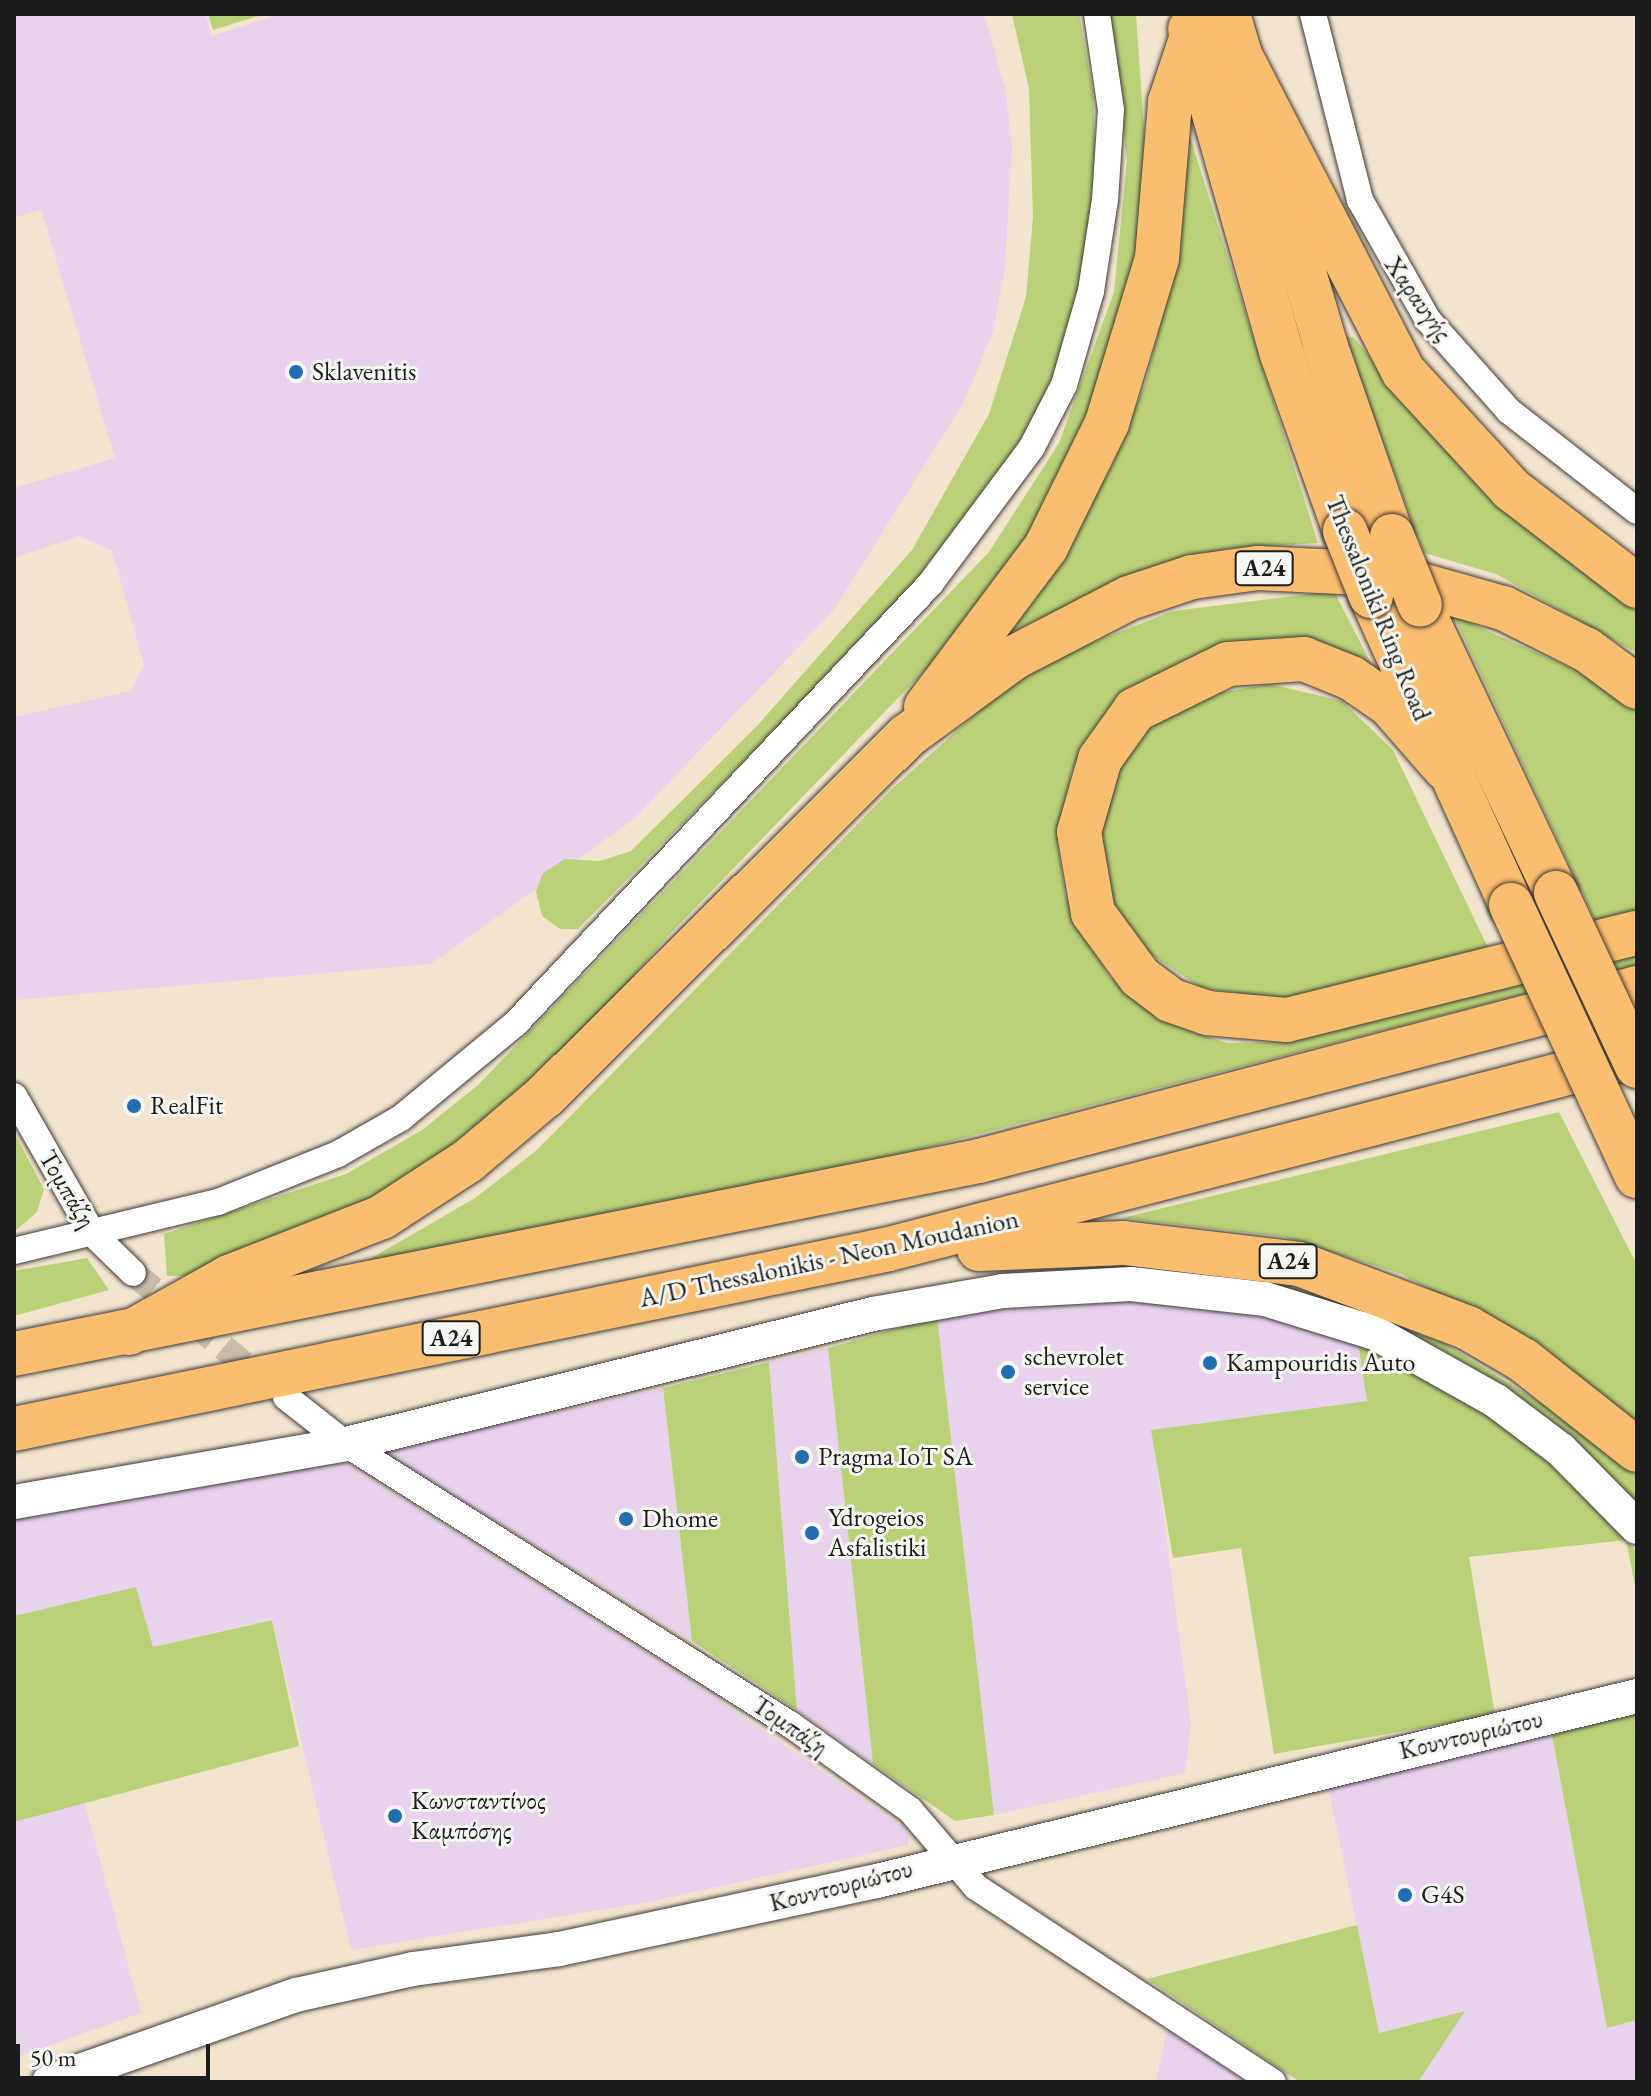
<!DOCTYPE html>
<html>
<head>
<meta charset="utf-8">
<style>
  body { margin:0 }
  #map { position:relative; width:1651px; height:2096px; overflow:hidden; background:#f3e4ce; font-family:"EB Garamond",serif }
  div>[style] { position:absolute }
  .built>* { inset:0; background:#e9d2ee }
  .green>* { inset:0; background:#b9d277 }
  .minor-tunnel>* { height:26px; margin-top:-13px; transform-origin:0; background:repeating-linear-gradient(90deg,#c8bcaa 0 26px,transparent 0 39px) }
  .roads { filter:drop-shadow(0 0 2px #3c3a37) drop-shadow(0 0 2px #3c3a37) }
  .minor>* { height:26px; margin:-13px; padding:0 13px; transform-origin:13px; border-radius:13px; background:#fff }
  .tertiary>* { height:34px; margin:-17px; padding:0 17px; transform-origin:17px; border-radius:17px; background:#fff }
  .trunk>* { height:44px; margin:-22px; padding:0 22px; transform-origin:22px; border-radius:22px; background:#fbbd6e }
  .bridges { filter:drop-shadow(0 0 2px #3c3a37) drop-shadow(0 0 2px #3c3a37) }
  .trunk-bridge>* { height:44px; margin:-22px; padding:0 22px; transform-origin:22px; border-radius:22px; background:#fbbd6e }
  .dots>* { width:22px; height:22px; translate:-50% -50%; box-sizing:border-box; border:4px solid #f6f6f2; border-radius:50% }
  span { translate:-50% -50%; white-space:nowrap; text-align:center; line-height:1.15; -webkit-text-stroke:6px #f6f6f2; paint-order:stroke }
  .shield-label span { padding:2px 6px; background:#f6f6f2; border:2px solid; border-radius:6px; -webkit-text-stroke-width:0 }
  .shield-label { font-size:24px; color:#1c1c1c; font-weight:700 }
  .street-label { font-size:26px; color:#1c1c1c }
  .poi-label { font-size:26px; color:#1c1c1c }
  .left { translate:0 -50%; text-align:left }
  .frame { position:absolute; inset:0; border:16px solid #1c1c1c; pointer-events:none }
  .scale { position:absolute; left:16px; top:2044px; width:194px; height:36px; box-sizing:border-box; border:4px solid #1c1c1c; border-top:0; padding-left:10px; font-size:24px; line-height:28px; white-space:nowrap; color:#1c1c1c; -webkit-text-stroke:6px #f6f6f2; paint-order:stroke }
</style>
</head>
<body>
<div id="map">
  <div class="built">
    <i style="clip-path:polygon(14px 14px,205px 14px,212px 36px,280px 14px,984px 14px,1005px 87px,1012px 145px,1005px 268px,993px 332px,964px 402px,834px 610px,634px 819px,431px 964px,14px 1000px,14px 717px,131px 691px,144px 665px,112px 551px,79px 536px,14px 558px,14px 488px,115px 458px,41px 209px,14px 218px)"></i>
    <i style="clip-path:polygon(1163px 1291px,1357px 1336px,1367px 1401px,1152px 1430px,1191px 1724px,1185px 1773px,994px 1815px,937px 1317px,991px 1304px)"></i>
    <i style="clip-path:polygon(828px 1348px,873px 1764px,797px 1710px,769px 1362px)"></i>
    <i style="clip-path:polygon(663px 1388px,692px 1641px,373px 1446px,538px 1416px)"></i>
    <i style="clip-path:polygon(336px 1457px,685px 1677px,908px 1830px,908px 1845px,648px 1902px,351px 1950px,272px 1619px,153px 1647px,135px 1588px,14px 1616px,14px 1513px)"></i>
    <i style="clip-path:polygon(1551px 1730px,1607px 2028px,1637px 2020px,1637px 2082px,1418px 2082px,1464px 2011px,1379px 2033px,1327px 1782px)"></i>
    <i style="clip-path:polygon(84px 1800px,141px 2013px,14px 2058px,14px 1822px)"></i>
    <i style="clip-path:polygon(1167px 2030px,1246px 2082px,1156px 2082px)"></i>
  </div>
  <div class="green">
    <i style="clip-path:polygon(208px 14px,264px 14px,213px 30px)"></i>
    <i style="clip-path:polygon(1012px 14px,1079px 14px,1093px 92px,1096px 172px,1086px 274px,1048px 395px,992px 497px,865px 638px,578px 929px,560px 929px,542px 916px,536px 891px,543px 873px,565px 859px,600px 861px,631px 851px,757px 726px,912px 550px,989px 414px,1026px 297px,1033px 217px,1029px 89px)"></i>
    <i style="clip-path:polygon(1110px 14px,1136px 14px,1147px 174px,1142px 255px,1067px 479px,961px 633px,669px 935px,540px 1084px,388px 1198px,190px 1276px,167px 1276px,164px 1234px,346px 1174px,422px 1130px,478px 1085px,989px 552px,1059px 443px,1114px 292px,1127px 160px)"></i>
    <i style="clip-path:polygon(1190px 137px,1318px 543px,1231px 548px,1157px 567px,1011px 632px,1109px 472px,1145px 384px,1170px 287px)"></i>
    <i style="clip-path:polygon(1344px 336px,1354px 338px,1470px 477px,1637px 612px,1637px 653px,1496px 574px,1424px 553px)"></i>
    <i style="clip-path:polygon(1334px 591px,1381px 683px,1220px 645px,1126px 694px,1072px 769px,1058px 850px,1066px 897px,1109px 977px,1183px 1029px,1227px 1043px,1281px 1042px,1637px 948px,1637px 965px,788px 1183px,363px 1263px,475px 1198px,537px 1150px,893px 788px,1001px 691px,1053px 658px,1173px 611px)"></i>
    <i style="clip-path:polygon(1454px 616px,1578px 671px,1637px 712px,1637px 911px,1596px 922px)"></i>
    <i style="clip-path:polygon(1270px 684px,1342px 701px,1393px 750px,1493px 958px,1298px 1001px,1202px 988px,1141px 948px,1102px 885px,1095px 819px,1139px 729px,1205px 695px)"></i>
    <i style="clip-path:polygon(1559px 1112px,1637px 1265px,1637px 1422px,1548px 1352px,1401px 1274px,1284px 1237px,1122px 1218px)"></i>
    <i style="clip-path:polygon(14px 1133px,44px 1189px,37px 1212px,14px 1232px)"></i>
    <i style="clip-path:polygon(87px 1258px,109px 1290px,14px 1316px,14px 1271px)"></i>
    <i style="clip-path:polygon(1127px 1265px,1266px 1278px,1444px 1343px,1577px 1425px,1637px 1477px,1637px 1506px,1296px 1297px,990px 1278px)"></i>
    <i style="clip-path:polygon(937px 1317px,994px 1815px,955px 1821px,873px 1764px,828px 1348px)"></i>
    <i style="clip-path:polygon(1357px 1336px,1438px 1377px,1570px 1477px,1637px 1552px,1637px 1596px,1626px 1540px,1469px 1557px,1495px 1715px,1274px 1754px,1241px 1548px,1173px 1558px,1151px 1430px,1367px 1401px)"></i>
    <i style="clip-path:polygon(769px 1362px,797px 1710px,692px 1641px,663px 1388px)"></i>
    <i style="clip-path:polygon(136px 1587px,153px 1647px,272px 1620px,299px 1746px,14px 1822px,14px 1616px)"></i>
    <i style="clip-path:polygon(1637px 1708px,1637px 2020px,1607px 2028px,1551px 1730px)"></i>
    <i style="clip-path:polygon(1357px 1925px,1379px 2033px,1465px 2011px,1418px 2082px,1300px 2082px,1147px 1979px)"></i>
  </div>
  <div class="minor-tunnel">
    <i style="left:133px;top:1273px;width:173px;rotate:39.4deg"></i>
  </div>
  <div class="roads">
    <div class="minor">
      <i style="left:1313px;top:14px;width:192px;rotate:75.8deg"></i>
      <i style="left:1360px;top:200px;width:138px;rotate:60.5deg"></i>
      <i style="left:1428px;top:320px;width:122px;rotate:48.3deg"></i>
      <i style="left:1509px;top:411px;width:162px;rotate:38deg"></i>
      <i style="left:14px;top:1096px;width:158px;rotate:60.3deg"></i>
      <i style="left:92px;top:1233px;width:57px;rotate:44.3deg"></i>
      <i style="left:14px;top:1251px;width:210px;rotate:-13.5deg"></i>
      <i style="left:218px;top:1202px;width:129px;rotate:-21.8deg"></i>
      <i style="left:338px;top:1154px;width:73px;rotate:-29.7deg"></i>
      <i style="left:401px;top:1118px;width:148px;rotate:-39.5deg"></i>
      <i style="left:515px;top:1024px;width:605px;rotate:-46.67deg"></i>
      <i style="left:930px;top:584px;width:171px;rotate:-53.3deg"></i>
      <i style="left:1032px;top:447px;width:70px;rotate:-62.7deg"></i>
      <i style="left:1064px;top:385px;width:98px;rotate:-74deg"></i>
      <i style="left:1091px;top:291px;width:92px;rotate:-81.3deg"></i>
      <i style="left:1105px;top:200px;width:90px;rotate:-86.2deg"></i>
      <i style="left:1111px;top:110px;width:97px;rotate:-98.3deg"></i>
      <i style="left:286px;top:1397px;width:76px;rotate:38.1deg"></i>
      <i style="left:346px;top:1444px;width:526px;rotate:32.27deg"></i>
      <i style="left:791px;top:1725px;width:146px;rotate:35.5deg"></i>
      <i style="left:910px;top:1810px;width:101px;rotate:49.4deg"></i>
      <i style="left:976px;top:1887px;width:355px;rotate:33.3deg"></i>
    </div>
    <div class="tertiary">
      <i style="left:14px;top:1502px;width:337px;rotate:-9.9deg"></i>
      <i style="left:346px;top:1444px;width:543px;rotate:-13.86deg"></i>
      <i style="left:873px;top:1314px;width:132px;rotate:-10deg"></i>
      <i style="left:1003px;top:1291px;width:128px;rotate:-3.1deg"></i>
      <i style="left:1131px;top:1284px;width:135px;rotate:6.4deg"></i>
      <i style="left:1265px;top:1299px;width:115px;rotate:17.2deg"></i>
      <i style="left:1375px;top:1333px;width:139px;rotate:29.3deg"></i>
      <i style="left:1496px;top:1401px;width:81px;rotate:37deg"></i>
      <i style="left:1561px;top:1450px;width:108px;rotate:45.4deg"></i>
      <i style="left:49px;top:2082px;width:262px;rotate:-19.4deg"></i>
      <i style="left:296px;top:1995px;width:120px;rotate:-12.5deg"></i>
      <i style="left:413px;top:1969px;width:147px;rotate:-7.8deg"></i>
      <i style="left:559px;top:1949px;width:325px;rotate:-12.1deg"></i>
      <i style="left:877px;top:1881px;width:782px;rotate:-13.68deg"></i>
    </div>
    <div class="trunk">
      <i style="left:1228px;top:14px;width:344px;rotate:73.6deg"></i>
      <i style="left:1325px;top:344px;width:203px;rotate:70.8deg"></i>
      <i style="left:1190px;top:29px;width:338px;rotate:74.2deg"></i>
      <i style="left:1282px;top:354px;width:188px;rotate:70.4deg"></i>
      <i style="left:1240px;top:55px;width:356px;rotate:62.7deg"></i>
      <i style="left:1403px;top:371px;width:160px;rotate:47.5deg"></i>
      <i style="left:1511px;top:489px;width:159px;rotate:37.6deg"></i>
      <i style="left:1371px;top:596px;width:339px;rotate:65.6deg"></i>
      <i style="left:1420px;top:605px;width:318px;rotate:64.7deg"></i>
      <i style="left:926px;top:707px;width:200px;rotate:-53.1deg"></i>
      <i style="left:1046px;top:547px;width:138px;rotate:-63.8deg"></i>
      <i style="left:1107px;top:423px;width:172px;rotate:-73.1deg"></i>
      <i style="left:1157px;top:258px;width:157px;rotate:-85.2deg"></i>
      <i style="left:1170px;top:102px;width:70px;rotate:-71.6deg"></i>
      <i style="left:1445px;top:768px;width:85px;rotate:-131.2deg"></i>
      <i style="left:1389px;top:704px;width:46px;rotate:-145.6deg"></i>
      <i style="left:1351px;top:678px;width:51px;rotate:-158deg"></i>
      <i style="left:1304px;top:659px;width:76px;rotate:176.2deg"></i>
      <i style="left:1228px;top:664px;width:104px;rotate:153.7deg"></i>
      <i style="left:1135px;top:710px;width:60px;rotate:125.5deg"></i>
      <i style="left:1100px;top:759px;width:76px;rotate:106deg"></i>
      <i style="left:1079px;top:832px;width:82px;rotate:80.2deg"></i>
      <i style="left:1093px;top:913px;width:79px;rotate:53.7deg"></i>
      <i style="left:1140px;top:977px;width:38px;rotate:37deg"></i>
      <i style="left:1170px;top:1000px;width:39px;rotate:19deg"></i>
      <i style="left:1207px;top:1013px;width:80px;rotate:5deg"></i>
      <i style="left:1287px;top:1020px;width:361px;rotate:-14deg"></i>
      <i style="left:979px;top:1249px;width:145px;rotate:-2.4deg"></i>
      <i style="left:1124px;top:1243px;width:176px;rotate:6.8deg"></i>
      <i style="left:1299px;top:1264px;width:181px;rotate:20.7deg"></i>
      <i style="left:1468px;top:1328px;width:64px;rotate:30.2deg"></i>
      <i style="left:1523px;top:1360px;width:145px;rotate:38.3deg"></i>
      <i style="left:129px;top:1333px;width:115px;rotate:-29.2deg"></i>
      <i style="left:229px;top:1277px;width:164px;rotate:-21.4deg"></i>
      <i style="left:382px;top:1217px;width:103px;rotate:-33.1deg"></i>
      <i style="left:468px;top:1161px;width:101px;rotate:-40.2deg"></i>
      <i style="left:545px;top:1096px;width:511px;rotate:-44.84deg"></i>
      <i style="left:907px;top:736px;width:134px;rotate:-36.2deg"></i>
      <i style="left:1015px;top:657px;width:128px;rotate:-27.4deg"></i>
      <i style="left:1129px;top:598px;width:66px;rotate:-18.4deg"></i>
      <i style="left:1192px;top:577px;width:67px;rotate:-7.8deg"></i>
      <i style="left:1258px;top:568px;width:124px;rotate:2.8deg"></i>
      <i style="left:1382px;top:574px;width:126px;rotate:15.7deg"></i>
      <i style="left:1503px;top:608px;width:94px;rotate:26.6deg"></i>
      <i style="left:1587px;top:650px;width:62px;rotate:36.5deg"></i>
      <i style="left:14px;top:1354px;width:984px;rotate:-11.31deg"></i>
      <i style="left:979px;top:1161px;width:680px;rotate:-14.73deg"></i>
      <i style="left:14px;top:1429px;width:893px;rotate:-11.62deg"></i>
      <i style="left:889px;top:1249px;width:773px;rotate:-14.54deg"></i>
    </div>
  </div>
  <div class="bridges">
    <div class="trunk-bridge">
      <i style="left:1345px;top:531px;width:70px;rotate:68.2deg"></i>
      <i style="left:1392px;top:536px;width:74px;rotate:67.9deg"></i>
      <i style="left:1556px;top:893px;width:191px;rotate:64.9deg"></i>
      <i style="left:1511px;top:905px;width:299px;rotate:65.1deg"></i>
    </div>
  </div>
  <div class="dots">
    <i style="left:296px;top:372px;background:#1f6fb2"></i>
    <i style="left:134px;top:1106px;background:#1f6fb2"></i>
    <i style="left:1210px;top:1363px;background:#1f6fb2"></i>
    <i style="left:1008px;top:1372px;background:#1f6fb2"></i>
    <i style="left:802px;top:1457px;background:#1f6fb2"></i>
    <i style="left:626px;top:1519px;background:#1f6fb2"></i>
    <i style="left:812px;top:1533px;background:#1f6fb2"></i>
    <i style="left:395px;top:1816px;background:#1f6fb2"></i>
    <i style="left:1405px;top:1895px;background:#1f6fb2"></i>
  </div>
  <div class="shield-label">
    <span style="left:1264px;top:568px">Α24</span>
    <span style="left:1288px;top:1261px">Α24</span>
    <span style="left:451px;top:1338px">Α24</span>
  </div>
  <div class="street-label">
    <span style="left:1418px;top:299px;rotate:55deg">Χαραυγής</span>
    <span style="left:1378px;top:608px;rotate:68deg">Thessaloniki Ring Road</span>
    <span style="left:67px;top:1189px;rotate:59deg">Τομπάζη</span>
    <span style="left:829px;top:1259px;rotate:-12deg">A/D Thessalonikis - Neon Moudanion</span>
    <span style="left:790px;top:1726px;rotate:34deg">Τομπάζη</span>
    <span style="left:1471px;top:1735px;rotate:-13deg">Κουντουριώτου</span>
    <span style="left:841px;top:1886px;rotate:-14deg">Κουντουριώτου</span>
  </div>
  <div class="poi-label">
    <span class="left" style="left:312px;top:372px">Sklavenitis</span>
    <span class="left" style="left:150px;top:1106px">RealFit</span>
    <span class="left" style="left:1024px;top:1372px">schevrolet<br>service</span>
    <span class="left" style="left:1226px;top:1363px">Kampouridis Auto</span>
    <span class="left" style="left:818px;top:1457px">Pragma IoT SA</span>
    <span class="left" style="left:828px;top:1533px">Ydrogeios<br>Asfalistiki</span>
    <span class="left" style="left:642px;top:1519px">Dhome</span>
    <span class="left" style="left:411px;top:1816px">Κωνσταντίνος<br>Καμπόσης</span>
    <span class="left" style="left:1421px;top:1895px">G4S</span>
  </div>
  <div class="frame"></div>
  <div class="scale">50 m</div>
</div>
</body>
</html>
